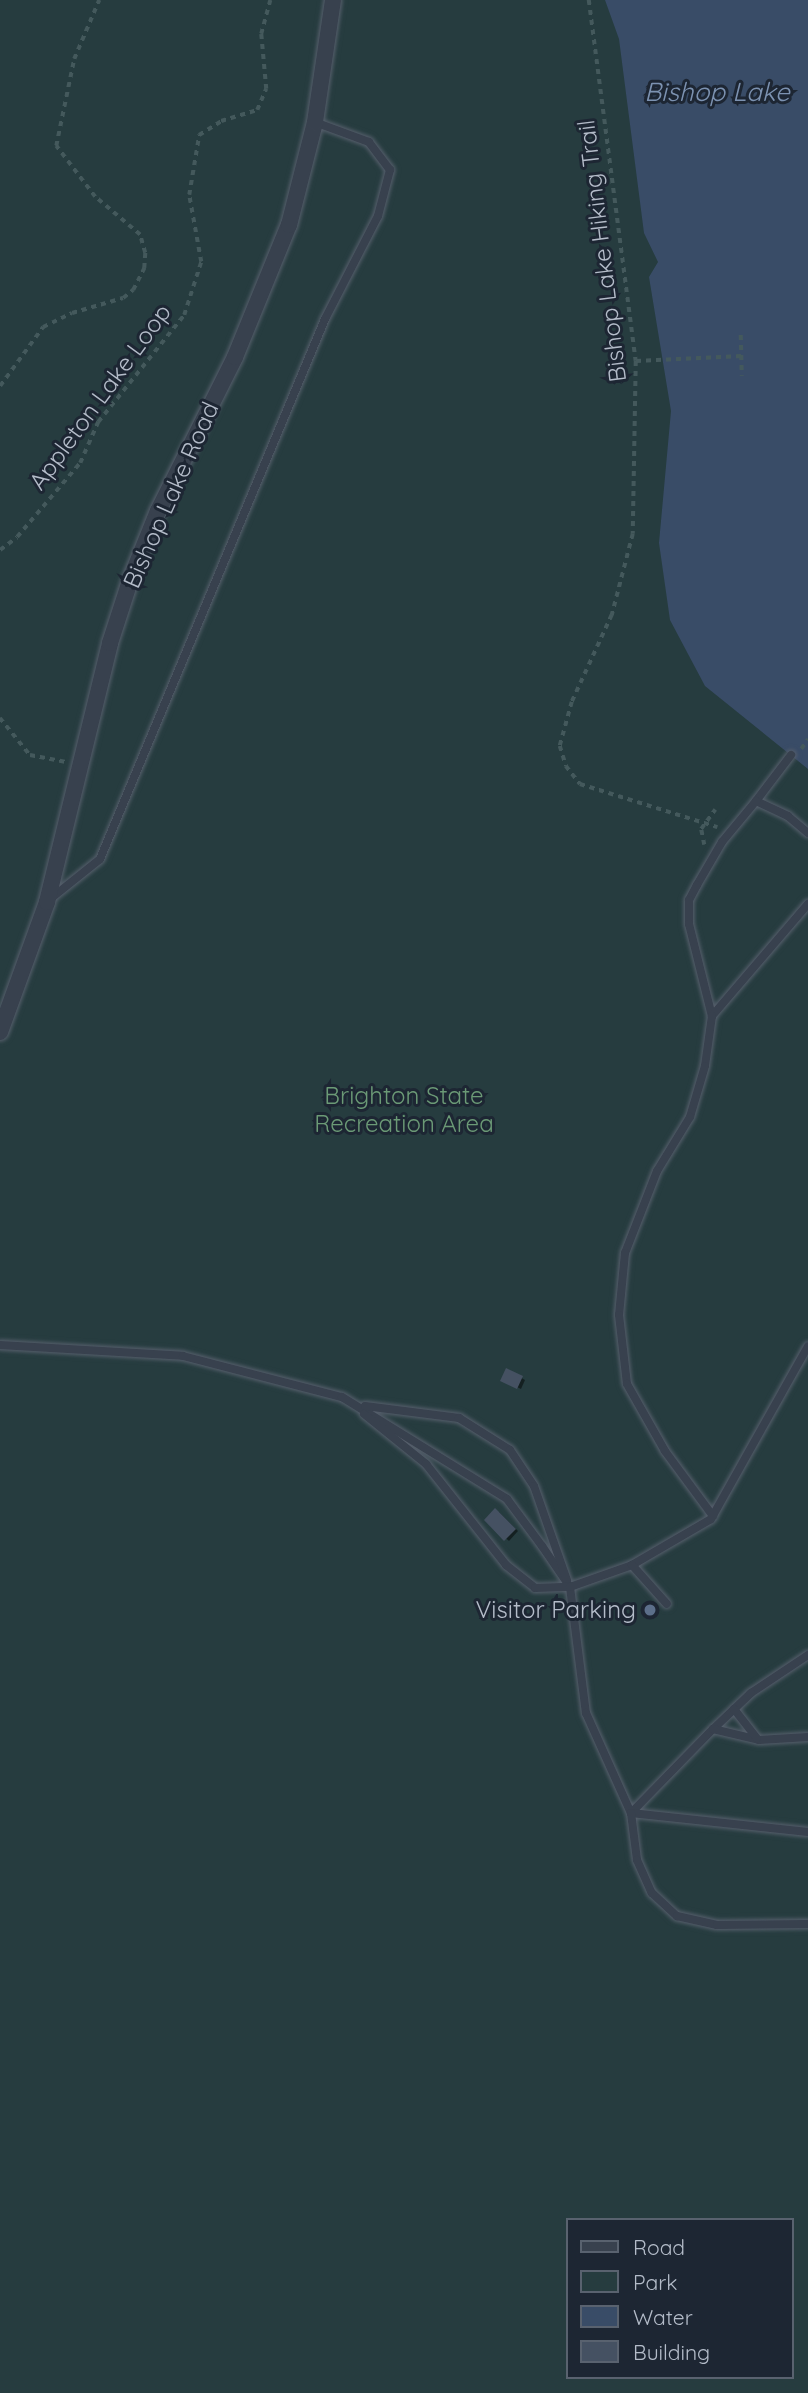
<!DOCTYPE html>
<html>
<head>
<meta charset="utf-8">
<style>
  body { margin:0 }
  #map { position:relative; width:808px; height:2393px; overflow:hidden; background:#242f3e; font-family:Quicksand,sans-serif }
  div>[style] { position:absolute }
  .green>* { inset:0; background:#263c3f }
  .water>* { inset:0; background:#394c67 }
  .shadow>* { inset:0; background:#0007 }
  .building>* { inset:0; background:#455162 }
  .path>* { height:3.5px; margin-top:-1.75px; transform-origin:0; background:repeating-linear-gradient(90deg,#44595c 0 5px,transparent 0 10px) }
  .roads { filter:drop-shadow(0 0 2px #565f6c) drop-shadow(0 0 2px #565f6c) }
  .service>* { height:8px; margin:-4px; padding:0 4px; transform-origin:4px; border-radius:4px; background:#38414e }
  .minor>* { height:16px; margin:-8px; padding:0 8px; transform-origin:8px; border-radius:8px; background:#38414e }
  .dots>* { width:19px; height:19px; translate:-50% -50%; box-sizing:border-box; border:4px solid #1d2633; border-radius:50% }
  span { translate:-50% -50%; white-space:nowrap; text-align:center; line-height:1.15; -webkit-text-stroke:6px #1d2633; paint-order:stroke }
  .street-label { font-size:24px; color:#b4bcc9 }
  .park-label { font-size:24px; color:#6b9a76 }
  .poi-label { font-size:24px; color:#b4bcc9 }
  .right { translate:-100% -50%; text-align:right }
  .water-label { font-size:26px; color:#7c92b1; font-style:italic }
  .legend { position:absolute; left:566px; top:2218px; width:228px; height:161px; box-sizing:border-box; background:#1d2633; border:2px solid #59626f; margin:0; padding:9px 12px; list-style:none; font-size:21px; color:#b4bcc9 }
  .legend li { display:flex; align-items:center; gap:14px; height:35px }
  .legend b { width:35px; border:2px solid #59626f }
</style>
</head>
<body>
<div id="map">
  <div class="green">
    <i style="clip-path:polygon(evenodd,0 0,808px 0,808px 2393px,0 2393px,0 0,568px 2220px,792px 2220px,792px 2377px,568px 2377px,568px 2220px)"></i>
  </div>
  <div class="water">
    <i style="clip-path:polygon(605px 0,808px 0,808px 769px,705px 686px,670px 620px,659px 543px,671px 411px,649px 277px,658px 262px,644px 233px,619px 39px)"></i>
  </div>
  <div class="shadow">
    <i style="clip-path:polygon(507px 1370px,525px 1380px,521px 1389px,502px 1380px)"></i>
    <i style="clip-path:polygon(499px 1512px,518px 1531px,509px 1541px,486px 1520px)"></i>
  </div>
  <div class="building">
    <i style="clip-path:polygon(506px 1368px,523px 1376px,517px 1389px,500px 1381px)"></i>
    <i style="clip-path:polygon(495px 1508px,516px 1529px,504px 1541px,484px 1520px)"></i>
  </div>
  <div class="path">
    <i style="left:589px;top:0;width:364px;rotate:82.6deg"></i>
    <i style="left:636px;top:361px;width:173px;rotate:91deg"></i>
    <i style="left:633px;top:534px;width:84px;rotate:104.5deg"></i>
    <i style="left:612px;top:615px;width:96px;rotate:114.7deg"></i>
    <i style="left:572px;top:702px;width:46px;rotate:105.3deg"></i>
    <i style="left:560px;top:746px;width:21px;rotate:73deg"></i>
    <i style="left:566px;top:766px;width:23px;rotate:52deg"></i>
    <i style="left:580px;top:784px;width:144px;rotate:17.4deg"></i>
    <i style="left:741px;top:335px;width:41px;rotate:88.6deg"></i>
    <i style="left:636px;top:361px;width:106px;rotate:-2.7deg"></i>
    <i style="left:0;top:386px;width:73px;rotate:-53.9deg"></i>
    <i style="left:43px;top:327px;width:32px;rotate:-26deg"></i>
    <i style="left:72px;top:313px;width:53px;rotate:-16.4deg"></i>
    <i style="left:123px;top:298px;width:13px;rotate:-39deg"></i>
    <i style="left:133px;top:290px;width:25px;rotate:-63deg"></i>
    <i style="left:144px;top:268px;width:15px;rotate:-86deg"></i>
    <i style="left:145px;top:253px;width:19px;rotate:-106deg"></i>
    <i style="left:140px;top:235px;width:59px;rotate:-139.8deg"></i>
    <i style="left:95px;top:197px;width:64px;rotate:-127.4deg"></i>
    <i style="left:56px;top:146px;width:89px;rotate:-78.3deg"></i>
    <i style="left:74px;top:59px;width:64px;rotate:-67deg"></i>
    <i style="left:0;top:550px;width:21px;rotate:-37deg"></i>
    <i style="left:17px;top:537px;width:97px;rotate:-49.6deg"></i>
    <i style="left:80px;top:463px;width:45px;rotate:-66.3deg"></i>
    <i style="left:98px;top:422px;width:137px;rotate:-51.2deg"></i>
    <i style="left:184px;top:315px;width:56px;rotate:-72.2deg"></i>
    <i style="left:201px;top:262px;width:68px;rotate:-100.2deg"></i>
    <i style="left:189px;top:195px;width:61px;rotate:-80.5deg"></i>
    <i style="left:199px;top:135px;width:26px;rotate:-32deg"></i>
    <i style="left:221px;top:121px;width:38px;rotate:-17deg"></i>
    <i style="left:257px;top:110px;width:23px;rotate:-67deg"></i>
    <i style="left:266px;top:89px;width:55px;rotate:-95.2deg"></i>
    <i style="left:261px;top:34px;width:35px;rotate:-75deg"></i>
    <i style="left:0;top:718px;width:48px;rotate:51deg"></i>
    <i style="left:30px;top:755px;width:38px;rotate:11deg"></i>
    <i style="left:801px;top:749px;width:12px;rotate:-55deg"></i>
    <i style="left:704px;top:845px;width:16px;rotate:-101deg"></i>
    <i style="left:701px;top:829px;width:24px;rotate:-54deg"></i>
  </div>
  <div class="roads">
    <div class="service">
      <i style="left:756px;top:801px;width:58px;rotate:-52.7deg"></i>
      <i style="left:808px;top:833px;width:26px;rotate:-140deg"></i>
      <i style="left:788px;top:816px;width:35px;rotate:-155deg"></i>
      <i style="left:756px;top:801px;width:53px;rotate:129.7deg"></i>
      <i style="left:722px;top:842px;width:50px;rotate:120.2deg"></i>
      <i style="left:697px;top:885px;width:17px;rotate:118deg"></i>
      <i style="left:689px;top:900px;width:24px;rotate:90deg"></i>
      <i style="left:689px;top:924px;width:95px;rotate:76deg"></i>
      <i style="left:712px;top:1016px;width:148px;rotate:-49.4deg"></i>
      <i style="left:49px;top:900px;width:65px;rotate:-38.8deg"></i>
      <i style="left:100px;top:859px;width:585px;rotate:-67.38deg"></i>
      <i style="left:325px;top:319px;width:116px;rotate:-62.8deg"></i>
      <i style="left:378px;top:216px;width:48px;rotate:-75.4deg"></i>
      <i style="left:390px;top:170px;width:35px;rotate:-127deg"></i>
      <i style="left:369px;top:142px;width:58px;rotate:-159.7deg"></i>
      <i style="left:712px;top:1016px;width:50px;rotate:98deg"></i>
      <i style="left:705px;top:1066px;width:53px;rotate:106.4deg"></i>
      <i style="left:690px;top:1117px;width:63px;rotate:121.4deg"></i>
      <i style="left:657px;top:1171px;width:88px;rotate:111.3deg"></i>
      <i style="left:625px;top:1253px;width:62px;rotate:95.5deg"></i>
      <i style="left:619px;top:1315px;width:69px;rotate:83.4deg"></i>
      <i style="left:627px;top:1384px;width:77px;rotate:60.4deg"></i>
      <i style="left:665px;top:1451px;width:81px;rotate:53.6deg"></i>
      <i style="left:0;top:1345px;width:183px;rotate:3.4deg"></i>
      <i style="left:183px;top:1356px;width:164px;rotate:14.5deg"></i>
      <i style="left:342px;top:1397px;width:194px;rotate:31.7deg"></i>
      <i style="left:507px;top:1499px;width:59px;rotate:53.3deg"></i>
      <i style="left:542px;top:1546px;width:50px;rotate:55.7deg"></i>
      <i style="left:570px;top:1587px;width:127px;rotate:82.8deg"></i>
      <i style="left:586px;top:1713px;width:110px;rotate:65.8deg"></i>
      <i style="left:631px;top:1813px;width:117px;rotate:-45.7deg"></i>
      <i style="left:365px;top:1406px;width:95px;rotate:7.3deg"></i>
      <i style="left:459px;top:1418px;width:60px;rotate:32.1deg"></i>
      <i style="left:510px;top:1450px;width:43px;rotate:56.3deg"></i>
      <i style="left:534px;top:1486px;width:100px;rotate:70.7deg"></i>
      <i style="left:364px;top:1414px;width:80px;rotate:38.9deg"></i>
      <i style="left:426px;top:1464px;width:129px;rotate:51.6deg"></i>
      <i style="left:506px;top:1565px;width:37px;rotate:38deg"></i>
      <i style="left:535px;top:1588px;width:35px;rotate:-2deg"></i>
      <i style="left:570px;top:1587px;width:66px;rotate:-19.5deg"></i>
      <i style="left:632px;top:1565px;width:91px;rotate:-30.2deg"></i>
      <i style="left:711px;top:1519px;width:198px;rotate:-60.7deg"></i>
      <i style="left:632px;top:1565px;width:52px;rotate:48.1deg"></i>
      <i style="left:808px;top:1655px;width:69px;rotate:146.3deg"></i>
      <i style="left:751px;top:1693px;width:52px;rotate:136.5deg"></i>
      <i style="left:713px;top:1729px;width:47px;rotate:13.4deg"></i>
      <i style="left:759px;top:1740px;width:49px;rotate:-3.5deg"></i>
      <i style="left:734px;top:1709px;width:37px;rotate:52deg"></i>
      <i style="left:808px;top:1832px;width:178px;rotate:-173.9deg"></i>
      <i style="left:631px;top:1813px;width:47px;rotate:82.7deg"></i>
      <i style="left:637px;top:1860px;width:36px;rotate:66deg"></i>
      <i style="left:652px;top:1893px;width:34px;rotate:43deg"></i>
      <i style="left:677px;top:1916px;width:41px;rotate:12.7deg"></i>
      <i style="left:717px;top:1925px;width:91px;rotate:-0.6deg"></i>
    </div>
    <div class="minor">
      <i style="left:0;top:1032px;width:138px;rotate:-70.1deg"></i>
      <i style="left:47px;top:902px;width:267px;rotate:-76.3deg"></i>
      <i style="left:110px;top:643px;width:68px;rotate:-72.1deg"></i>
      <i style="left:131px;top:578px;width:72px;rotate:-68.1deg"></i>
      <i style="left:158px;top:511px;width:172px;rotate:-63.4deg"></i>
      <i style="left:235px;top:357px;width:143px;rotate:-67.8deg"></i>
      <i style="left:289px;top:225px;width:106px;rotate:-75.8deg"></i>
      <i style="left:315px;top:122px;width:123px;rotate:-81.6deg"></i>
    </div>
  </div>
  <div class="dots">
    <i style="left:650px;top:1610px;background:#5c6f8a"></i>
  </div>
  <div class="street-label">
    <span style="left:602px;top:251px;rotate:-97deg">Bishop Lake Hiking Trail</span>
    <span style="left:100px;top:397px;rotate:-54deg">Appleton Lake Loop</span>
    <span style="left:171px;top:495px;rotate:-66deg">Bishop Lake Road</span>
  </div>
  <div class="park-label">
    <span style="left:404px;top:1110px">Brighton State<br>Recreation Area</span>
  </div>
  <div class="poi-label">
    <span class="right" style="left:636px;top:1610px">Visitor Parking</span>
  </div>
  <div class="water-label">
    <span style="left:717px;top:92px">Bishop Lake</span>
  </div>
  <ul class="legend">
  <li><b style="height:9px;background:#38414e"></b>Road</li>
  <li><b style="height:19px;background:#263c3f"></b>Park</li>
  <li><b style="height:19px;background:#394c67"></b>Water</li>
  <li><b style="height:19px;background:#455162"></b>Building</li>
  </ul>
</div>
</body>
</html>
